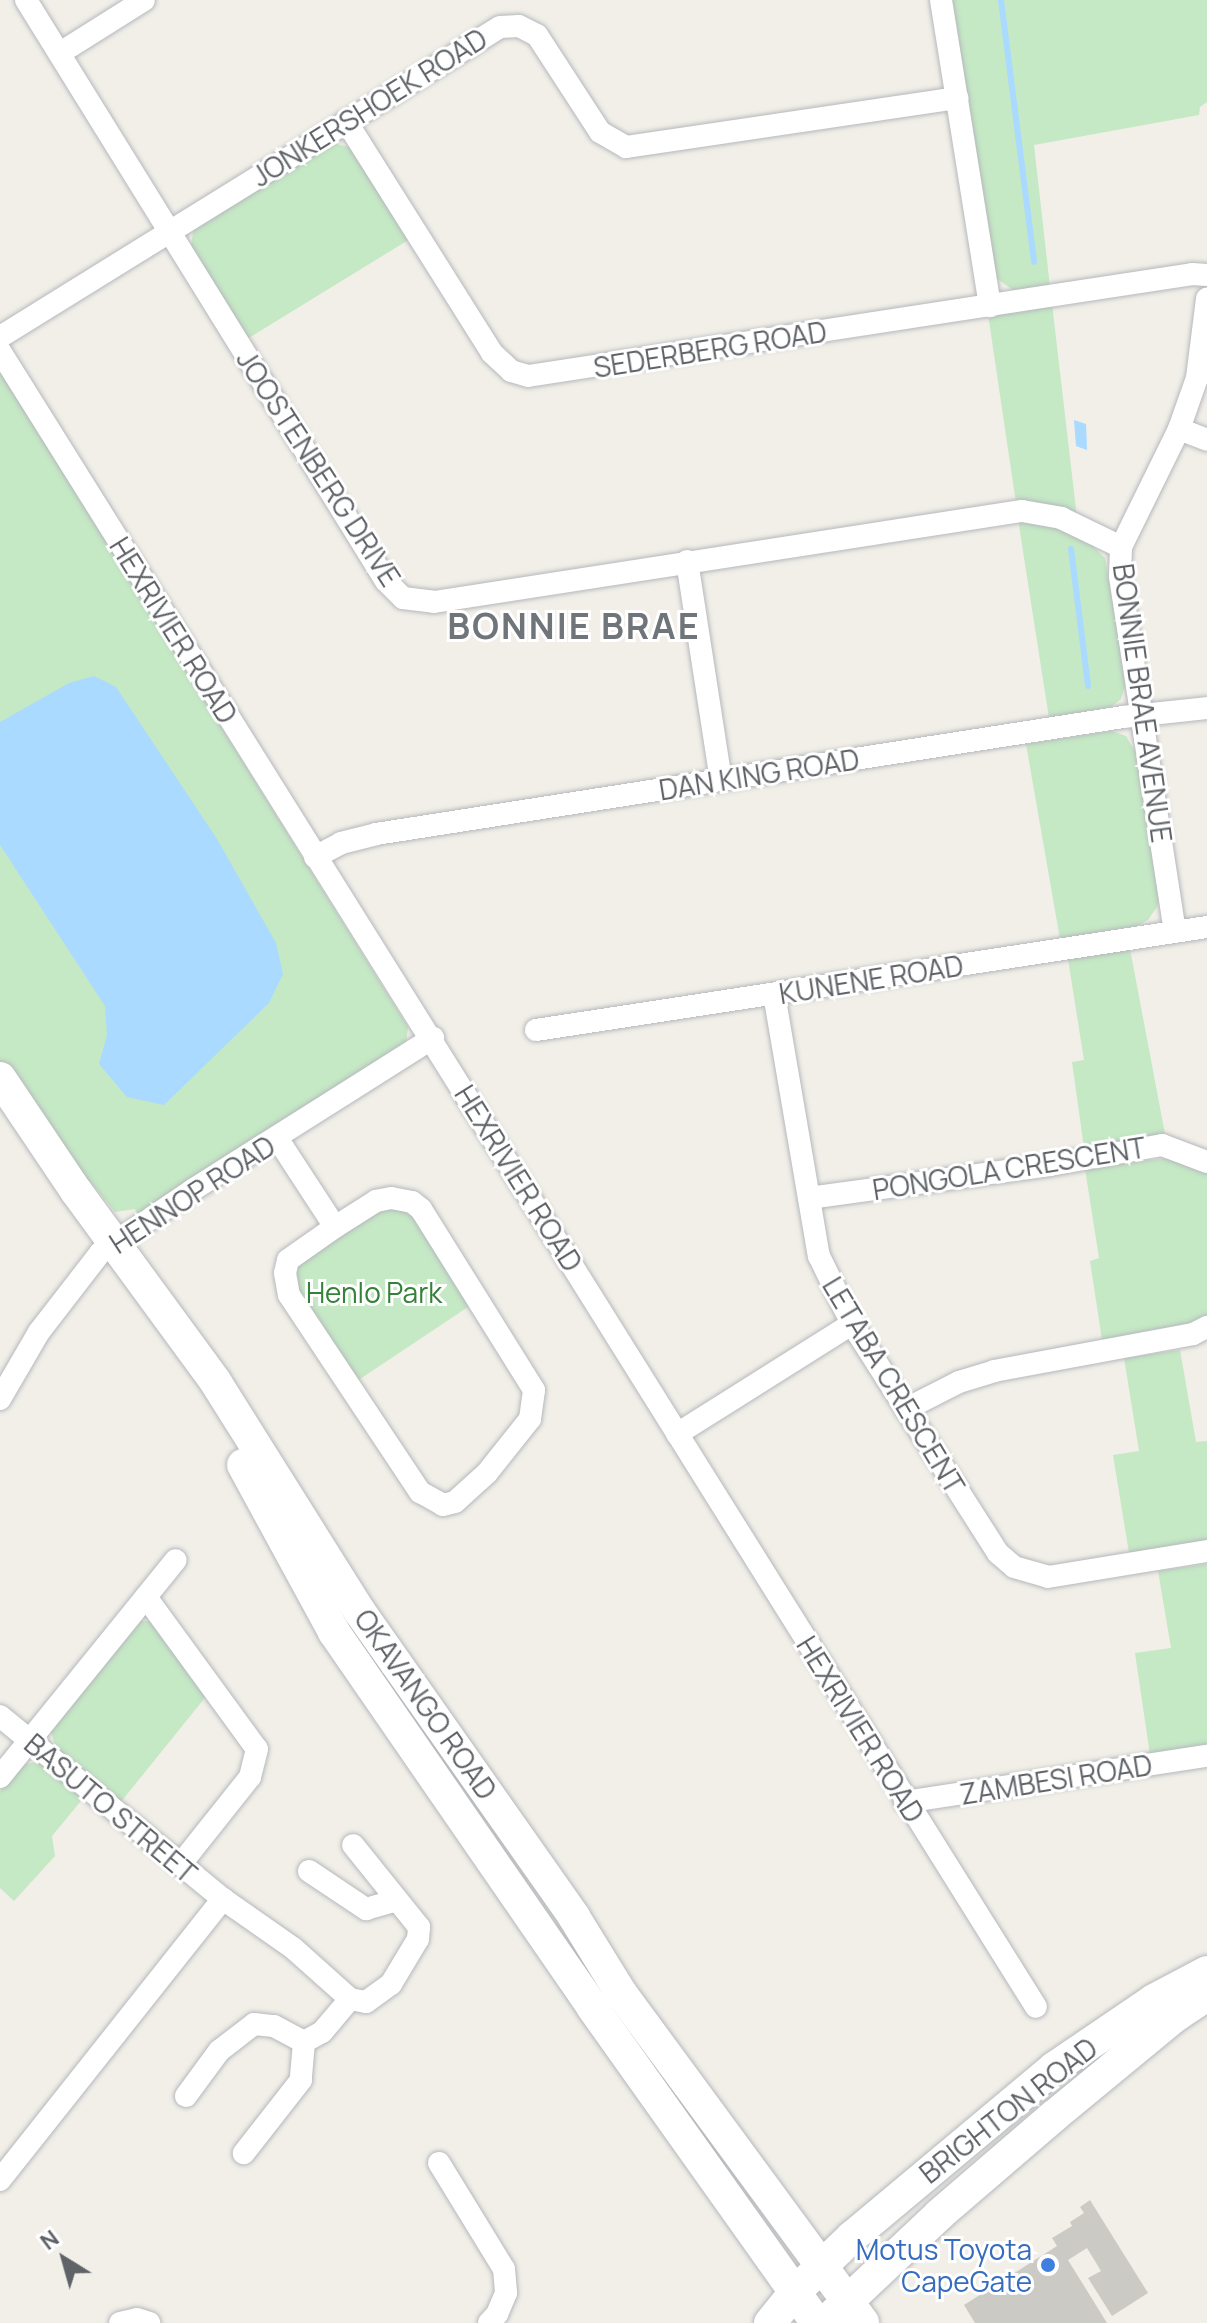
<!DOCTYPE html>
<html>
<head>
<meta charset="utf-8">
<style>
  body { margin:0 }
  #map { position:relative; width:1207px; height:2323px; overflow:hidden; background:#f1efe8; font-family:Manrope,sans-serif }
  div>[style] { position:absolute }
  .green>* { inset:0; background:#c5e8c5 }
  .water>* { inset:0; background:#aadaff }
  .stream>* { height:6px; margin:-3px; padding:0 3px; transform-origin:3px; border-radius:3px; background:#aadaff }
  .building>* { inset:0; background:#cccac5 }
  .roads { filter:drop-shadow(0 0 2px #b5b8bc) drop-shadow(0 0 2px #b5b8bc) }
  .minor>* { height:22px; margin:-11px; padding:0 11px; transform-origin:11px; border-radius:11px; background:#fff }
  .secondary>* { height:32px; margin:-16px; padding:0 16px; transform-origin:16px; border-radius:16px; background:#fff }
  .dots>* { width:22px; height:22px; translate:-50% -50%; box-sizing:border-box; border:4px solid #fff; border-radius:50% }
  span { translate:-50% -50%; white-space:nowrap; text-align:center; line-height:1.15; -webkit-text-stroke:6px #fff; paint-order:stroke }
  .street-label { font-size:28px; color:#5f6368 }
  .park-label { font-size:28px; color:#348238 }
  .shop-label { font-size:28px; color:#366cbe }
  .right { translate:-100% -50%; text-align:right }
  .district-label { font-size:36px; color:#70757a; font-weight:700; letter-spacing:2px }
  .north { position:absolute; left:24px; top:2219px; width:80px; height:80px; -webkit-text-stroke:6px #fff; paint-order:stroke; rotate:323deg; font-size:22px; font-weight:700; line-height:32px; text-align:center; color:#5f6368 }
  .north::after { content:''; display:block; margin:auto; width:28px; height:36px; background:#5f6368; clip-path:polygon(50% 0,100% 100%,50% 72%,0 100%) }
</style>
</head>
<body>
<div id="map">
  <div class="green">
    <i style="clip-path:polygon(950px 0,1207px 0,1207px 102px,1200px 107px,1199px 115px,1034px 145px,1050px 287px,1013px 290px,996px 278px)"></i>
    <i style="clip-path:polygon(333px 143px,352px 148px,410px 239px,247px 339px,191px 246px,193px 232px,196px 226px)"></i>
    <i style="clip-path:polygon(1052px 304px,1077px 518px,1016px 503px,988px 314px)"></i>
    <i style="clip-path:polygon(0 371px,408px 1027px,406px 1044px,139px 1216px,135px 1209px,115px 1212px,90px 1181px,83px 1185px,0 1069px)"></i>
    <i style="clip-path:polygon(1018px 519px,1040px 520px,1093px 546px,1105px 558px,1126px 682px,1121px 699px,1111px 707px,1049px 718px)"></i>
    <i style="clip-path:polygon(1112px 731px,1126px 736px,1137px 755px,1159px 898px,1157px 907px,1148px 920px,1137px 926px,1060px 939px,1026px 744px)"></i>
    <i style="clip-path:polygon(1130px 949px,1165px 1134px,1084px 1148px,1072px 1062px,1084px 1060px,1068px 959px)"></i>
    <i style="clip-path:polygon(1133px 1158px,1139px 1161px,1174px 1158px,1207px 1173px,1207px 1317px,1188px 1326px,1102px 1340px,1090px 1261px,1099px 1258px,1085px 1169px)"></i>
    <i style="clip-path:polygon(392px 1209px,406px 1212px,417px 1221px,471px 1305px,354px 1383px,296px 1294px,293px 1275px,299px 1263px,379px 1212px)"></i>
    <i style="clip-path:polygon(1180px 1350px,1196px 1442px,1207px 1441px,1207px 1541px,1129px 1553px,1113px 1455px,1139px 1451px,1124px 1358px)"></i>
    <i style="clip-path:polygon(1207px 1564px,1207px 1747px,1150px 1755px,1135px 1653px,1171px 1648px,1158px 1571px)"></i>
    <i style="clip-path:polygon(141px 1621px,151px 1621px,208px 1694px,120px 1803px,57px 1751px,51px 1732px,54px 1725px)"></i>
    <i style="clip-path:polygon(38px 1762px,85px 1796px,52px 1836px,55px 1856px,14px 1901px,0 1888px,0 1791px,24px 1764px)"></i>
  </div>
  <div class="water">
    <i style="clip-path:polygon(1074px 420px,1086px 424px,1087px 450px,1076px 446px)"></i>
    <i style="clip-path:polygon(94px 676px,116px 687px,217px 839px,276px 943px,283px 974px,269px 1003px,164px 1105px,127px 1097px,99px 1064px,107px 1035px,105px 1006px,0 845px,0 722px,69px 683px)"></i>
  </div>
  <div class="stream">
    <i style="left:1001px;top:0;width:264px;rotate:82.8deg"></i>
    <i style="left:1071px;top:549px;width:138px;rotate:82.9deg"></i>
  </div>
  <div class="building">
    <i style="clip-path:polygon(1090px 2200px,1148px 2293px,1112px 2316px,1088px 2278px,1101px 2271px,1087px 2248px,1068px 2260px,1107px 2323px,975px 2323px,964px 2305px,1057px 2246px,1052px 2238px,1072px 2226px,1070px 2222px,1084px 2213px,1080px 2207px)"></i>
  </div>
  <div class="roads">
    <div class="minor">
      <i style="left:26px;top:0;width:683px;rotate:58.22deg"></i>
      <i style="left:386px;top:581px;width:24px;rotate:45deg"></i>
      <i style="left:403px;top:598px;width:31px;rotate:7deg"></i>
      <i style="left:434px;top:602px;width:595px;rotate:-8.8deg"></i>
      <i style="left:1022px;top:511px;width:40px;rotate:10deg"></i>
      <i style="left:1061px;top:518px;width:67px;rotate:25.8deg"></i>
      <i style="left:941px;top:0;width:310px;rotate:80.9deg"></i>
      <i style="left:60px;top:53px;width:99px;rotate:-32.2deg"></i>
      <i style="left:346px;top:121px;width:274px;rotate:57.8deg"></i>
      <i style="left:492px;top:353px;width:26px;rotate:43deg"></i>
      <i style="left:511px;top:371px;width:18px;rotate:16deg"></i>
      <i style="left:528px;top:376px;width:672px;rotate:-8.73deg"></i>
      <i style="left:1192px;top:274px;width:15px;rotate:4deg"></i>
      <i style="left:0;top:337px;width:588px;rotate:-31.8deg"></i>
      <i style="left:500px;top:27px;width:19px;rotate:-3deg"></i>
      <i style="left:519px;top:26px;width:20px;rotate:27deg"></i>
      <i style="left:537px;top:35px;width:116px;rotate:57deg"></i>
      <i style="left:600px;top:132px;width:30px;rotate:30deg"></i>
      <i style="left:626px;top:147px;width:335px;rotate:-8.4deg"></i>
      <i style="left:0;top:351px;width:1953px;rotate:57.97deg"></i>
      <i style="left:1179px;top:429px;width:30px;rotate:21deg"></i>
      <i style="left:687px;top:561px;width:222px;rotate:81.2deg"></i>
      <i style="left:315px;top:857px;width:30px;rotate:-28deg"></i>
      <i style="left:341px;top:843px;width:36px;rotate:-14deg"></i>
      <i style="left:376px;top:834px;width:756px;rotate:-8.9deg"></i>
      <i style="left:1123px;top:717px;width:84px;rotate:-6.1deg"></i>
      <i style="left:1175px;top:932px;width:360px;rotate:-98.8deg"></i>
      <i style="left:1120px;top:576px;width:29px;rotate:-88deg"></i>
      <i style="left:1121px;top:547px;width:131px;rotate:-63.8deg"></i>
      <i style="left:1179px;top:429px;width:54px;rotate:-70.6deg"></i>
      <i style="left:1197px;top:378px;width:80px;rotate:-82.8deg"></i>
      <i style="left:774px;top:994px;width:266px;rotate:80.3deg"></i>
      <i style="left:819px;top:1256px;width:76px;rotate:64.1deg"></i>
      <i style="left:852px;top:1324px;width:272px;rotate:57.5deg"></i>
      <i style="left:998px;top:1553px;width:21px;rotate:41deg"></i>
      <i style="left:1014px;top:1567px;width:35px;rotate:16deg"></i>
      <i style="left:1048px;top:1577px;width:161px;rotate:-9.3deg"></i>
      <i style="left:536px;top:1030px;width:679px;rotate:-8.73deg"></i>
      <i style="left:277px;top:1138px;width:106px;rotate:56.9deg"></i>
      <i style="left:335px;top:1227px;width:57px;rotate:144.9deg"></i>
      <i style="left:288px;top:1260px;width:13px;rotate:103deg"></i>
      <i style="left:285px;top:1273px;width:22px;rotate:80deg"></i>
      <i style="left:289px;top:1295px;width:237px;rotate:56.4deg"></i>
      <i style="left:420px;top:1492px;width:26px;rotate:29deg"></i>
      <i style="left:443px;top:1505px;width:12px;rotate:-14deg"></i>
      <i style="left:455px;top:1502px;width:43px;rotate:-42.2deg"></i>
      <i style="left:487px;top:1473px;width:69px;rotate:-51.5deg"></i>
      <i style="left:530px;top:1419px;width:29px;rotate:-82deg"></i>
      <i style="left:534px;top:1390px;width:213px;rotate:-122deg"></i>
      <i style="left:421px;top:1209px;width:11px;rotate:-142deg"></i>
      <i style="left:412px;top:1202px;width:21px;rotate:-169deg"></i>
      <i style="left:391px;top:1198px;width:15px;rotate:169deg"></i>
      <i style="left:376px;top:1201px;width:49px;rotate:147.6deg"></i>
      <i style="left:809px;top:1198px;width:243px;rotate:-7.8deg"></i>
      <i style="left:1050px;top:1165px;width:114px;rotate:-10.1deg"></i>
      <i style="left:1162px;top:1145px;width:48px;rotate:20.7deg"></i>
      <i style="left:0;top:1399px;width:78px;rotate:-59.8deg"></i>
      <i style="left:39px;top:1332px;width:100px;rotate:-52.3deg"></i>
      <i style="left:100px;top:1253px;width:114px;rotate:-34.2deg"></i>
      <i style="left:194px;top:1189px;width:283px;rotate:-32.3deg"></i>
      <i style="left:906px;top:1409px;width:59px;rotate:-27deg"></i>
      <i style="left:959px;top:1382px;width:37px;rotate:-17deg"></i>
      <i style="left:994px;top:1371px;width:202px;rotate:-10.5deg"></i>
      <i style="left:1193px;top:1334px;width:16px;rotate:-27deg"></i>
      <i style="left:677px;top:1434px;width:207px;rotate:-32.2deg"></i>
      <i style="left:146px;top:1597px;width:188px;rotate:53.9deg"></i>
      <i style="left:257px;top:1749px;width:29px;rotate:104deg"></i>
      <i style="left:250px;top:1777px;width:112px;rotate:128.5deg"></i>
      <i style="left:0;top:1716px;width:288px;rotate:39.4deg"></i>
      <i style="left:223px;top:1899px;width:85px;rotate:35deg"></i>
      <i style="left:293px;top:1948px;width:76px;rotate:41.8deg"></i>
      <i style="left:350px;top:1999px;width:43px;rotate:130.3deg"></i>
      <i style="left:322px;top:2032px;width:21px;rotate:151deg"></i>
      <i style="left:304px;top:2042px;width:38px;rotate:95deg"></i>
      <i style="left:301px;top:2080px;width:93px;rotate:128deg"></i>
      <i style="left:0;top:1777px;width:279px;rotate:-51deg"></i>
      <i style="left:905px;top:1802px;width:305px;rotate:-8.7deg"></i>
      <i style="left:309px;top:1871px;width:69px;rotate:33.7deg"></i>
      <i style="left:366px;top:1909px;width:32px;rotate:-16deg"></i>
      <i style="left:350px;top:1999px;width:16px;rotate:11deg"></i>
      <i style="left:366px;top:2002px;width:31px;rotate:-36deg"></i>
      <i style="left:391px;top:1984px;width:52px;rotate:-59deg"></i>
      <i style="left:418px;top:1939px;width:12px;rotate:-85deg"></i>
      <i style="left:419px;top:1927px;width:105px;rotate:-128.8deg"></i>
      <i style="left:186px;top:2096px;width:56px;rotate:-53.7deg"></i>
      <i style="left:219px;top:2051px;width:44px;rotate:-37.6deg"></i>
      <i style="left:254px;top:2024px;width:20px;rotate:6deg"></i>
      <i style="left:274px;top:2026px;width:34px;rotate:28deg"></i>
      <i style="left:439px;top:2163px;width:124px;rotate:58.5deg"></i>
      <i style="left:504px;top:2269px;width:24px;rotate:85deg"></i>
      <i style="left:506px;top:2293px;width:23px;rotate:113deg"></i>
      <i style="left:497px;top:2314px;width:12px;rotate:132deg"></i>
      <i style="left:0;top:2180px;width:359px;rotate:-51.6deg"></i>
      <i style="left:120px;top:2323px;width:17px;rotate:-13deg"></i>
      <i style="left:137px;top:2319px;width:13px;rotate:18deg"></i>
    </div>
    <div class="secondary">
      <i style="left:0;top:1078px;width:136px;rotate:56.1deg"></i>
      <i style="left:76px;top:1191px;width:235px;rotate:53.8deg"></i>
      <i style="left:215px;top:1381px;width:273px;rotate:57.9deg"></i>
      <i style="left:360px;top:1612px;width:373px;rotate:54.9deg"></i>
      <i style="left:574px;top:1917px;width:89px;rotate:58.3deg"></i>
      <i style="left:621px;top:1993px;width:409px;rotate:53.7deg"></i>
      <i style="left:243px;top:1465px;width:190px;rotate:61.4deg"></i>
      <i style="left:334px;top:1632px;width:457px;rotate:55.4deg"></i>
      <i style="left:593px;top:2008px;width:387px;rotate:54.6deg"></i>
      <i style="left:833px;top:2315px;width:147px;rotate:-43.3deg"></i>
      <i style="left:940px;top:2214px;width:150px;rotate:-40.7deg"></i>
      <i style="left:1054px;top:2116px;width:156px;rotate:-39.5deg"></i>
      <i style="left:1174px;top:2017px;width:40px;rotate:-34deg"></i>
      <i style="left:770px;top:2323px;width:41px;rotate:-50.9deg"></i>
      <i style="left:796px;top:2291px;width:78px;rotate:-44deg"></i>
      <i style="left:852px;top:2237px;width:263px;rotate:-39.9deg"></i>
      <i style="left:1054px;top:2068px;width:121px;rotate:-34.2deg"></i>
      <i style="left:1154px;top:2000px;width:60px;rotate:-27.8deg"></i>
    </div>
  </div>
  <div class="dots">
    <i style="left:1048px;top:2265px;background:#3f7fe0"></i>
  </div>
  <div class="street-label">
    <span style="left:369px;top:107px;rotate:-32deg">JONKERSHOEK ROAD</span>
    <span style="left:710px;top:349px;rotate:-9deg">SEDERBERG ROAD</span>
    <span style="left:319px;top:468px;rotate:57deg">JOOSTENBERG DRIVE</span>
    <span style="left:174px;top:630px;rotate:58deg">HEXRIVIER ROAD</span>
    <span style="left:1143px;top:703px;rotate:82deg">BONNIE BRAE AVENUE</span>
    <span style="left:759px;top:774px;rotate:-9deg">DAN KING ROAD</span>
    <span style="left:871px;top:979px;rotate:-9deg">KUNENE ROAD</span>
    <span style="left:1009px;top:1168px;rotate:-9deg">PONGOLA CRESCENT</span>
    <span style="left:519px;top:1178px;rotate:58deg">HEXRIVIER ROAD</span>
    <span style="left:192px;top:1194px;rotate:-33deg">HENNOP ROAD</span>
    <span style="left:894px;top:1385px;rotate:59deg">LETABA CRESCENT</span>
    <span style="left:426px;top:1704px;rotate:55deg">OKAVANGO ROAD</span>
    <span style="left:861px;top:1729px;rotate:58deg">HEXRIVIER ROAD</span>
    <span style="left:1056px;top:1779px;rotate:-9deg">ZAMBESI ROAD</span>
    <span style="left:111px;top:1808px;rotate:40deg">BASUTO STREET</span>
    <span style="left:1008px;top:2110px;rotate:-38deg">BRIGHTON ROAD</span>
  </div>
  <div class="park-label">
    <span style="left:374px;top:1292px">Henlo Park</span>
  </div>
  <div class="shop-label">
    <span class="right" style="left:1032px;top:2265px">Motus Toyota<br>CapeGate</span>
  </div>
  <div class="district-label">
    <span style="left:574px;top:626px">BONNIE BRAE</span>
  </div>
  <div class="north">N</div>
</div>
</body>
</html>
